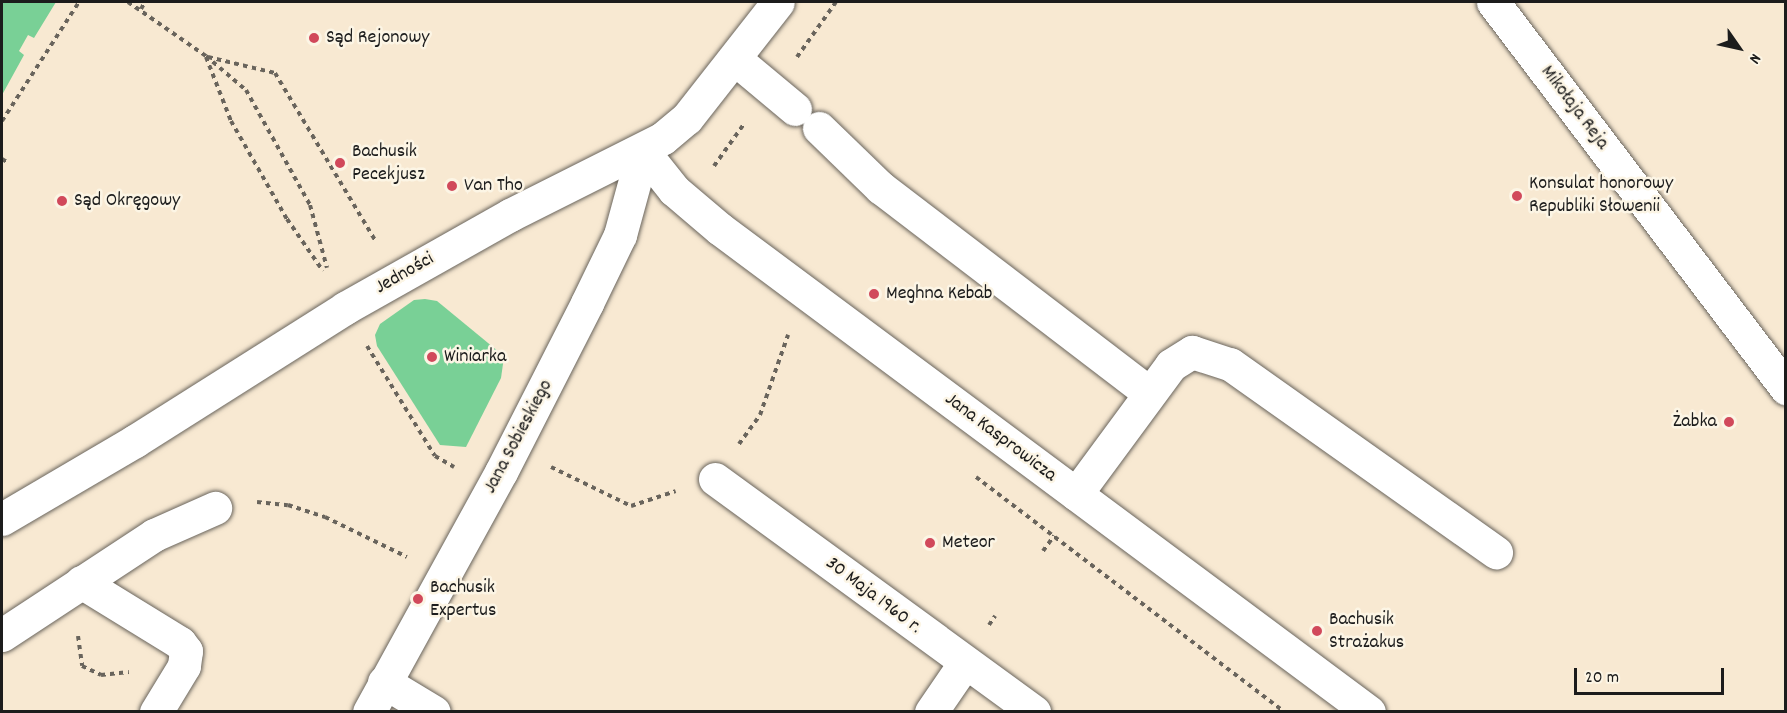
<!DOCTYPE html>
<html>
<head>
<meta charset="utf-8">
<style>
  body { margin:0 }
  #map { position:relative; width:1787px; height:713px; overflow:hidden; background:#f8e9d2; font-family:Dekko,sans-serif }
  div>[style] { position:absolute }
  .green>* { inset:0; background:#79d096 }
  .path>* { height:4px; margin-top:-2px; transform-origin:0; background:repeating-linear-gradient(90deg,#69645c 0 4.5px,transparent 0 9px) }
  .roads { filter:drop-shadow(0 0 2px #69645c) drop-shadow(0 0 2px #69645c) }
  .minor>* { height:33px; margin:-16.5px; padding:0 16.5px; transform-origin:16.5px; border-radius:16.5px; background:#fff }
  .dots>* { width:16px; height:16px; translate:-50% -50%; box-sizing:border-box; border:3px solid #fcf5e5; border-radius:50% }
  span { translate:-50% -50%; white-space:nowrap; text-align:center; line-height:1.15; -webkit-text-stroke:5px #fcf5e5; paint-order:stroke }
  .poi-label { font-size:20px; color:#1c1c1c }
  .left { translate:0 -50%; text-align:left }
  .right { translate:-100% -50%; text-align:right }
  .street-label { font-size:20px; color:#1c1c1c }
  .frame { position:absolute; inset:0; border:3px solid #1c1c1c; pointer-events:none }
  .north { position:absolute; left:1709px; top:18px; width:60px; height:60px; -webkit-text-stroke:4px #fcf5e5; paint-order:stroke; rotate:124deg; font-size:16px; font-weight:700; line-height:24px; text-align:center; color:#1c1c1c }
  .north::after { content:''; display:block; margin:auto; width:21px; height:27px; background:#1c1c1c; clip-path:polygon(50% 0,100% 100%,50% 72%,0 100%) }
  .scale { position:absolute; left:1574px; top:668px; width:150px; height:27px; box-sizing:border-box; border:3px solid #1c1c1c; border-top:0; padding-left:8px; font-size:18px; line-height:21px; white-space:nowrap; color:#1c1c1c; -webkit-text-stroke:4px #fcf5e5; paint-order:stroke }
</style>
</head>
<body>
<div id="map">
  <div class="green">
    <i style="clip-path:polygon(2px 2px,56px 2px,34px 38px,28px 35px,19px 51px,24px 55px,2px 95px)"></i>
    <i style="clip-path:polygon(425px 299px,437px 301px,499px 352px,503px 364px,501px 378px,466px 447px,440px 445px,377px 346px,375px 335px,380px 324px,414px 300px)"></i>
  </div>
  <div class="path">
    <i style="left:128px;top:2px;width:95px;rotate:34.7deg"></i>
    <i style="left:206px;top:56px;width:52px;rotate:40.4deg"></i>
    <i style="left:246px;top:90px;width:132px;rotate:60.9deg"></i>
    <i style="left:310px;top:205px;width:65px;rotate:74.9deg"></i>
    <i style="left:141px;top:9px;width:8px;rotate:-60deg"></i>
    <i style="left:206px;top:57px;width:69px;rotate:68.7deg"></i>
    <i style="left:231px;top:121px;width:113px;rotate:60.3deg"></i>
    <i style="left:287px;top:219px;width:63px;rotate:55.3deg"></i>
    <i style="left:208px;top:57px;width:69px;rotate:13.4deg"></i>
    <i style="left:275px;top:73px;width:197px;rotate:59.1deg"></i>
    <i style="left:797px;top:57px;width:67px;rotate:-54.7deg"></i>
    <i style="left:2px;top:121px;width:142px;rotate:-57.1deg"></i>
    <i style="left:2px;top:159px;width:6px;rotate:31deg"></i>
    <i style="left:714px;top:166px;width:52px;rotate:-54.5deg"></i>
    <i style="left:367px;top:346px;width:129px;rotate:58.3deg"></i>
    <i style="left:435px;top:456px;width:22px;rotate:30deg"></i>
    <i style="left:739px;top:444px;width:36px;rotate:-54deg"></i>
    <i style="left:760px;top:415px;width:85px;rotate:-70.7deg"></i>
    <i style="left:551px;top:467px;width:89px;rotate:26deg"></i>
    <i style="left:631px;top:506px;width:47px;rotate:-18.4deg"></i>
    <i style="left:976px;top:477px;width:388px;rotate:37.3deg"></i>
    <i style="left:257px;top:502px;width:31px;rotate:6deg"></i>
    <i style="left:288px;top:505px;width:39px;rotate:18deg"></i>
    <i style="left:325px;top:517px;width:91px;rotate:26deg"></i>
    <i style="left:1043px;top:551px;width:19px;rotate:-54deg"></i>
    <i style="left:989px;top:625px;width:11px;rotate:-56deg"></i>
    <i style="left:78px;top:636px;width:30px;rotate:82deg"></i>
    <i style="left:82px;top:666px;width:21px;rotate:25deg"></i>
    <i style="left:101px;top:675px;width:28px;rotate:-6deg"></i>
  </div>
  <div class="roads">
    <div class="minor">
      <i style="left:1493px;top:2px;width:485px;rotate:52.8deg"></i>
      <i style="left:735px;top:59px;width:78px;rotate:39.8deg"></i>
      <i style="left:819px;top:128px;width:86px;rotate:44.1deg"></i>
      <i style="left:881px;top:188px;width:337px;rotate:37.4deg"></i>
      <i style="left:643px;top:151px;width:50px;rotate:51.5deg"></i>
      <i style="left:674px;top:190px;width:60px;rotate:40.3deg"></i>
      <i style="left:720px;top:229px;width:809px;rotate:36.66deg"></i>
      <i style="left:715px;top:479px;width:395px;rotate:36.1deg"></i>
      <i style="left:1076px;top:494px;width:160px;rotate:-53.6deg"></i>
      <i style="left:1171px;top:365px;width:25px;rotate:-32deg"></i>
      <i style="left:1192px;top:352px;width:40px;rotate:18deg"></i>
      <i style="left:1230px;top:364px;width:326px;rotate:35.3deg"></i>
      <i style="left:2px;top:519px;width:154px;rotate:-30.4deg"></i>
      <i style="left:135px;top:441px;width:249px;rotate:-32.3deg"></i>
      <i style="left:345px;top:308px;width:189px;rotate:-29.4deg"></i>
      <i style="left:510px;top:215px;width:171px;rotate:-26.7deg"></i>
      <i style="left:663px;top:138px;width:31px;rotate:-40deg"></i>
      <i style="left:687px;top:118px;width:147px;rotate:-51.9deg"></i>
      <i style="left:81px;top:582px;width:116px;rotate:31.6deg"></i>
      <i style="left:180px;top:643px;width:10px;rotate:53deg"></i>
      <i style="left:186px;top:651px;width:15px;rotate:98deg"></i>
      <i style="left:184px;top:666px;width:54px;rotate:121.3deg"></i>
      <i style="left:2px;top:635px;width:182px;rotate:-33.3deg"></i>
      <i style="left:154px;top:535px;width:67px;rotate:-23.9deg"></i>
      <i style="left:384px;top:682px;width:58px;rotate:31deg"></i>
      <i style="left:369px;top:712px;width:274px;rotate:-61.2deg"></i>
      <i style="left:501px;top:472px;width:190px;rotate:-63deg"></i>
      <i style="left:587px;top:303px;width:76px;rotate:-64.1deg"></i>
      <i style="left:620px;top:235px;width:87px;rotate:-74.7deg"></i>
      <i style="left:931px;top:712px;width:58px;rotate:-55.5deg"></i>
    </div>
  </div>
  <div class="dots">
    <i style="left:314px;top:38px;background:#d1495b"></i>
    <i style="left:340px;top:163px;background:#d1495b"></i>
    <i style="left:452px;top:186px;background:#d1495b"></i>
    <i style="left:1517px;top:196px;background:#d1495b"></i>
    <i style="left:62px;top:201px;background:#d1495b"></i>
    <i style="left:874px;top:294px;background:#d1495b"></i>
    <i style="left:432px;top:357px;background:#d1495b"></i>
    <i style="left:1729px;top:422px;background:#d1495b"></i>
    <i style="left:930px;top:543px;background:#d1495b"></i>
    <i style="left:418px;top:599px;background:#d1495b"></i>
    <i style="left:1317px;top:631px;background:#d1495b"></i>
  </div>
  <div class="poi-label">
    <span class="left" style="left:326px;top:38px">Sąd Rejonowy</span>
    <span class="left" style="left:352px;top:164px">Bachusik<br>Pecekjusz</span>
    <span class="left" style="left:1529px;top:196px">Konsulat honorowy<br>Republiki Słowenii</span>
    <span class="left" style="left:464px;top:186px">Van Tho</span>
    <span class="left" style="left:74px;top:201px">Sąd Okręgowy</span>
    <span class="left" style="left:886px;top:294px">Meghna Kebab</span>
    <span class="left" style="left:444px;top:357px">Winiarka</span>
    <span class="right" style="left:1717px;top:422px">Żabka</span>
    <span class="left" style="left:942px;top:543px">Meteor</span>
    <span class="left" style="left:430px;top:600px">Bachusik<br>Expertus</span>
    <span class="left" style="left:1329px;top:632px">Bachusik<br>Strażakus</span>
  </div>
  <div class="street-label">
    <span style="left:1574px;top:108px;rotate:53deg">Mikołaja Reja</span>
    <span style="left:405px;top:274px;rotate:-30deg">Jedności</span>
    <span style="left:519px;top:437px;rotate:-62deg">Jana Sobieskiego</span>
    <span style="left:1000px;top:438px;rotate:37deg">Jana Kasprowicza</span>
    <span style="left:873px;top:596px;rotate:37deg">30 Maja 1960 r.</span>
  </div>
  <div class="frame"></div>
  <div class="north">N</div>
  <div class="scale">20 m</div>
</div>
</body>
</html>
